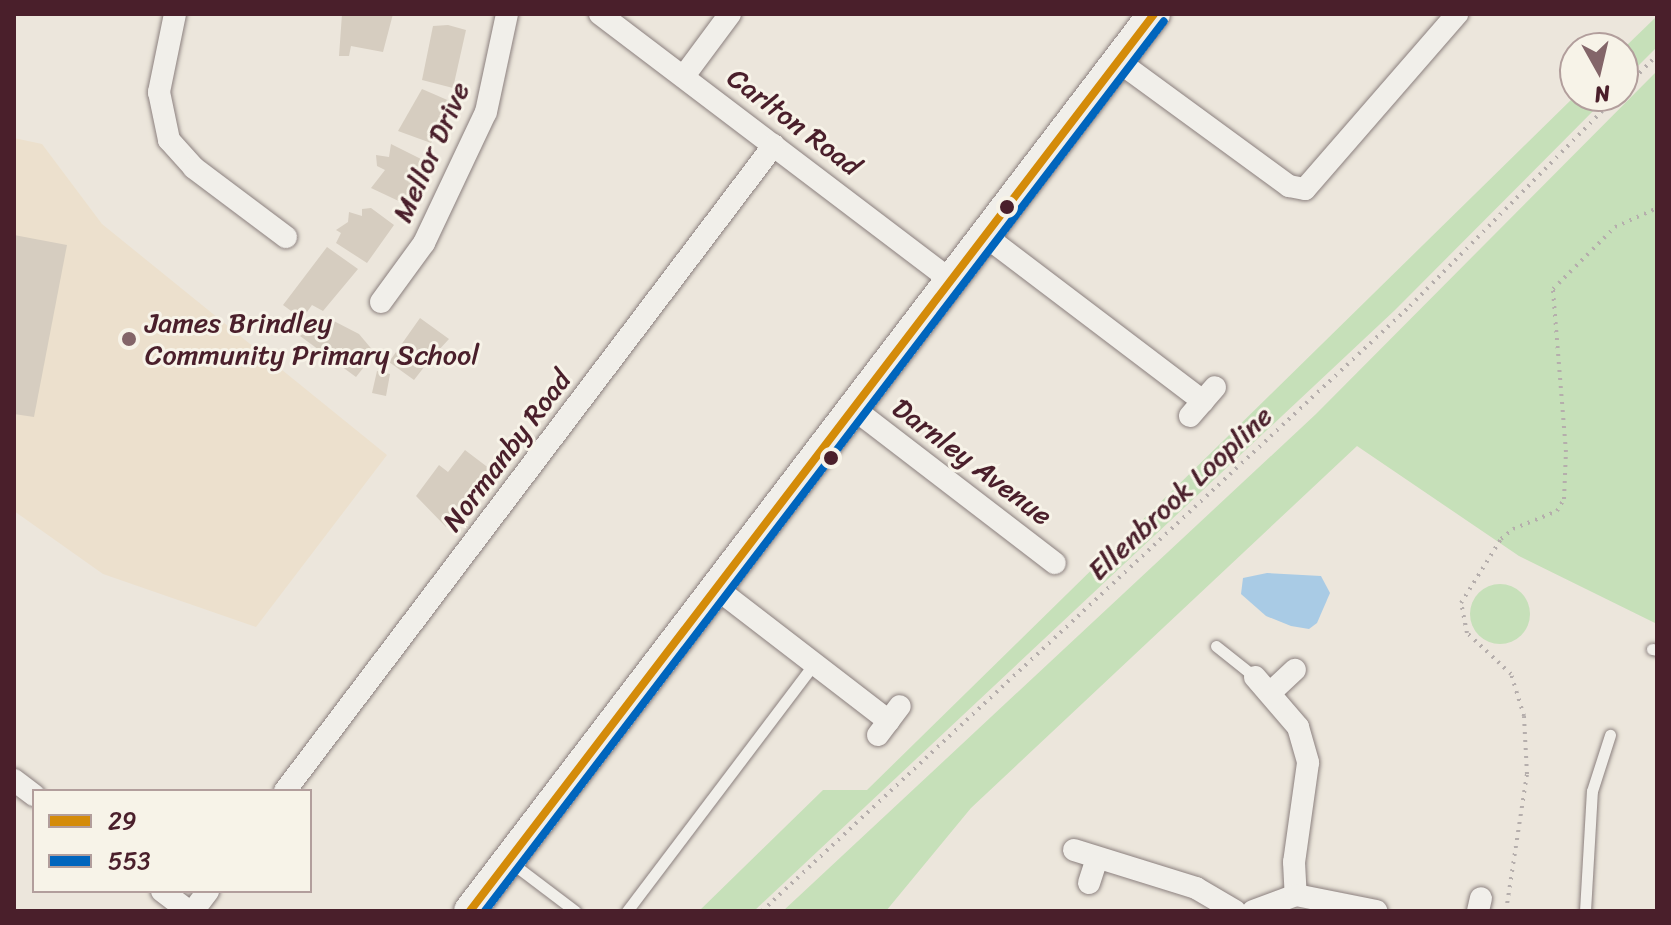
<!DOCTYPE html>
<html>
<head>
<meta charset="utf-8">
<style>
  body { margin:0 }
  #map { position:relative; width:1671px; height:925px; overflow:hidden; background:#ece6dc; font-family:Sriracha,sans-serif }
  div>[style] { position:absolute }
  .built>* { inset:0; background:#ece0cd }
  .green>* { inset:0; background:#c6e0b9 }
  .round { border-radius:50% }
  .water>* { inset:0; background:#a9cbe5 }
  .building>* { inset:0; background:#d6cdc0 }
  .path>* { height:4px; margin-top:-2px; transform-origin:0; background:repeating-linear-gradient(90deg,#b5aeac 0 2px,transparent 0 8px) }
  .roads { filter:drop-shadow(0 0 2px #8b807e) drop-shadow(0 0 2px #8b807e) }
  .lane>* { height:11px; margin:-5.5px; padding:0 5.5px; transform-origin:5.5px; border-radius:5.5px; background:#f1efea }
  .street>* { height:22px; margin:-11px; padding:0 11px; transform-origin:11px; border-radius:11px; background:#f1efea }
  .secondary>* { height:32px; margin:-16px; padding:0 16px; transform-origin:16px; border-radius:16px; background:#f1efea }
  .bus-1>* { height:8px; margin:-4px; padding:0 4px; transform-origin:4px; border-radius:4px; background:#d48b09 }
  .bus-2>* { height:8px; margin:-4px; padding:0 4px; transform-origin:4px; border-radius:4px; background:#0065bd }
  .dots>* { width:22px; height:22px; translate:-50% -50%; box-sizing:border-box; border:4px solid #f7f3e8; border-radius:50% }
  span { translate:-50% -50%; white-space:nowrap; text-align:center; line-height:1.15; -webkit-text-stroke:6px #f7f3e8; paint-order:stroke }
  .street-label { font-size:28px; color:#4a1f2b }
  .poi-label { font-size:28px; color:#4a1f2b }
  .left { translate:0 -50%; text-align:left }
  .frame { position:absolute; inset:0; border:16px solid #4a1f2b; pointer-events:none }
  .legend { position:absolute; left:32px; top:789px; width:280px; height:104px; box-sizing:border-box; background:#f7f3e8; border:2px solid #b29e9c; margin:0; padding:10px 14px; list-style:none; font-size:24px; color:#4a1f2b }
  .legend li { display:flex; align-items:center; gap:16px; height:40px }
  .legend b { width:40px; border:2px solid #b29e9c }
  .north { position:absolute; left:1559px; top:32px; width:80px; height:80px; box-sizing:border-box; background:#f7f3e8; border:2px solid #b29e9c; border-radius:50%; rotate:172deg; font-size:22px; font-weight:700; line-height:32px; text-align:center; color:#4a1f2b }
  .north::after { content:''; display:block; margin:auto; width:28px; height:36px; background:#836569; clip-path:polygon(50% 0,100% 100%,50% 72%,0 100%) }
</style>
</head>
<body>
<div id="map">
  <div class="built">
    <i style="clip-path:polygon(14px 138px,42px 144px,102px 224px,387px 455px,256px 627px,103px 574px,14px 511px)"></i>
  </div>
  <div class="green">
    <i style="clip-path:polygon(1657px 16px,1657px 47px,1623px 81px,1623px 49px)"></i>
    <i style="clip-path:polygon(1657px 71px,1657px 624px,1519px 556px,1357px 446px,971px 808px,886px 911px,783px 911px,1316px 414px)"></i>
    <i style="clip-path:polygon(1575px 96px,1608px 96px,1395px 310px,754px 911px,699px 911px,823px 790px,867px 790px)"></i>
    <i class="round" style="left:1470px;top:584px;width:60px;height:60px"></i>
  </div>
  <div class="water">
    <i style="clip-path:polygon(1267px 573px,1321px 576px,1330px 593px,1317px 623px,1309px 629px,1291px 626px,1266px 616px,1241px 594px,1243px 578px)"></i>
  </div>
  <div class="building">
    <i style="clip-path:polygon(342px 14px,393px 14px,383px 52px,351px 46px,349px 56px,339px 56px)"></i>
    <i style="clip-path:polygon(448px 25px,466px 30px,453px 88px,422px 80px,433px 26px)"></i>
    <i style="clip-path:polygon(422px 89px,452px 102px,431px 143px,398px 131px)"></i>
    <i style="clip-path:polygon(391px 144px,425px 161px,405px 204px,371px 188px,385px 170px,377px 166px,376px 155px,389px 157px)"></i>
    <i style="clip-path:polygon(371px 208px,394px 225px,367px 263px,336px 243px,341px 233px,336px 230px,348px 222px,349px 212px,362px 216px,362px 209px)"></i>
    <i style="clip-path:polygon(14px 235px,67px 245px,34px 417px,14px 414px)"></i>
    <i style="clip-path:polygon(327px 247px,358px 269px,323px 311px,312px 305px,302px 319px,283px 305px)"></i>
    <i style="clip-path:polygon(328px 318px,359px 334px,375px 353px,356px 377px,300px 336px)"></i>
    <i style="clip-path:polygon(420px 318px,449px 339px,437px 352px,443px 362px,428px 362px,414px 380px,389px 362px)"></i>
    <i style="clip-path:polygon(377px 371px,390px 374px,386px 396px,372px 393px)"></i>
    <i style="clip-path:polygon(465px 450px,490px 469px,446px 527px,416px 496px,439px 465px,448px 472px)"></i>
  </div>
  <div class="path">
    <i style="left:1623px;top:90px;width:49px;rotate:-45.8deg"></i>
    <i style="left:762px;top:911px;width:887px;rotate:-43.03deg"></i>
    <i style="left:1410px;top:306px;width:295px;rotate:-45.4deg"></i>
    <i style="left:1506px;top:911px;width:139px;rotate:-81.3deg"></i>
    <i style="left:1527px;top:774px;width:58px;rotate:-93deg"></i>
    <i style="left:1524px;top:716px;width:44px;rotate:-107.2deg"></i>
    <i style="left:1511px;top:674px;width:60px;rotate:-137deg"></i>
    <i style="left:1467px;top:633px;width:31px;rotate:-101deg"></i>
    <i style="left:1461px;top:603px;width:75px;rotate:-58deg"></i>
    <i style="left:1501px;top:539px;width:16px;rotate:-40deg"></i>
    <i style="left:1513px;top:529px;width:48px;rotate:-22.2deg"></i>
    <i style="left:1557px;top:511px;width:14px;rotate:-60deg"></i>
    <i style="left:1564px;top:499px;width:47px;rotate:-87.6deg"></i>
    <i style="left:1566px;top:452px;width:164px;rotate:-94.6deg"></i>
    <i style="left:1553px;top:289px;width:88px;rotate:-45deg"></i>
    <i style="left:1615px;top:227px;width:46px;rotate:-24.3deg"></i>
  </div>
  <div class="roads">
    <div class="lane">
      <i style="left:1216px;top:646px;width:50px;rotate:38.5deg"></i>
      <i style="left:1652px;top:649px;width:5px;rotate:11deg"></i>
      <i style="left:509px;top:861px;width:83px;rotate:37.1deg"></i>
      <i style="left:627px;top:911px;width:310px;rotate:-52.9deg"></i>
      <i style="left:1585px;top:911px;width:120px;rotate:-86.7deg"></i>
      <i style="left:1592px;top:791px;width:59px;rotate:-72.2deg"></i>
    </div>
    <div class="street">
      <i style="left:175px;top:14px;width:80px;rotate:101.6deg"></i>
      <i style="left:159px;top:92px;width:49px;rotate:78.2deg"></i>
      <i style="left:169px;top:140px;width:38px;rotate:48deg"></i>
      <i style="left:194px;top:168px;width:115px;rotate:36.9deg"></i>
      <i style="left:600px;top:14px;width:440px;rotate:37.2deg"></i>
      <i style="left:1118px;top:61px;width:212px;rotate:36.2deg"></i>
      <i style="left:1289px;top:186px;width:16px;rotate:11deg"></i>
      <i style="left:1305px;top:189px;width:232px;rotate:-49deg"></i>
      <i style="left:684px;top:76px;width:77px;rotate:-53.4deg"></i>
      <i style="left:984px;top:235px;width:275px;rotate:37.2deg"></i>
      <i style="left:381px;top:302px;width:73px;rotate:-53.9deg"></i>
      <i style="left:424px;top:243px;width:145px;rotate:-64.7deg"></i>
      <i style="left:486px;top:112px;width:100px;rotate:-77.9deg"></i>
      <i style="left:854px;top:409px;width:253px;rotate:37.5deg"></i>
      <i style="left:1190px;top:416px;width:38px;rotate:-49deg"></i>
      <i style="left:716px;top:588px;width:218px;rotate:37.6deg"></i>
      <i style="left:1255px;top:677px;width:66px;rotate:49.3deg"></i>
      <i style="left:1298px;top:727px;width:37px;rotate:74deg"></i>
      <i style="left:1308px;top:763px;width:100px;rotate:98deg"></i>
      <i style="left:1294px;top:862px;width:33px;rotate:87deg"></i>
      <i style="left:1270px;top:693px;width:34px;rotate:-43deg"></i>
      <i style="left:878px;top:735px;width:36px;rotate:-53deg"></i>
      <i style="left:14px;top:780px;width:25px;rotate:37deg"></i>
      <i style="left:285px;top:791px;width:810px;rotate:-52.88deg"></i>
      <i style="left:1074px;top:850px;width:128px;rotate:17.3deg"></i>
      <i style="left:1196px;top:888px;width:45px;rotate:30.5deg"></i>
      <i style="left:1089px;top:883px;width:26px;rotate:-72deg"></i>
      <i style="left:162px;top:891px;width:34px;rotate:37deg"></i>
      <i style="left:193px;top:911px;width:25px;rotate:-53deg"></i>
      <i style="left:1253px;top:911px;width:46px;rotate:-20.4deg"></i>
      <i style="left:1296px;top:895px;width:82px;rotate:11.3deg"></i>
      <i style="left:1478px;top:911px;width:13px;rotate:-77deg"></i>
    </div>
    <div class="secondary">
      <i style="left:470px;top:911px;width:1128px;rotate:-52.67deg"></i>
    </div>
  </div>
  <div class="bus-1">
    <i style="left:470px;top:911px;width:1128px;rotate:-52.67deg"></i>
  </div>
  <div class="bus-2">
    <i style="left:485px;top:911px;width:1119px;rotate:-52.66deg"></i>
  </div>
  <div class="dots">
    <i style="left:1007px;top:207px;background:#4a1f2b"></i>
    <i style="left:129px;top:339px;background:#836569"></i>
    <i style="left:831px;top:458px;background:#4a1f2b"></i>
  </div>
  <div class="street-label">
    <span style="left:794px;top:122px;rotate:37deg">Carlton Road</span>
    <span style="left:431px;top:152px;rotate:-66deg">Mellor Drive</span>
    <span style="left:507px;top:451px;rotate:-53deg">Normanby Road</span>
    <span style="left:972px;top:462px;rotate:37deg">Darnley Avenue</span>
    <span style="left:1180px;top:493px;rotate:-43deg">Ellenbrook Loopline</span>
  </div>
  <div class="poi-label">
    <span class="left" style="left:145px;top:339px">James Brindley<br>Community Primary School</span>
  </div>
  <div class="frame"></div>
  <ul class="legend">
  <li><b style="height:10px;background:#d48b09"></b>29</li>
  <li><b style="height:10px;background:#0065bd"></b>553</li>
  </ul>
  <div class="north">N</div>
</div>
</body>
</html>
